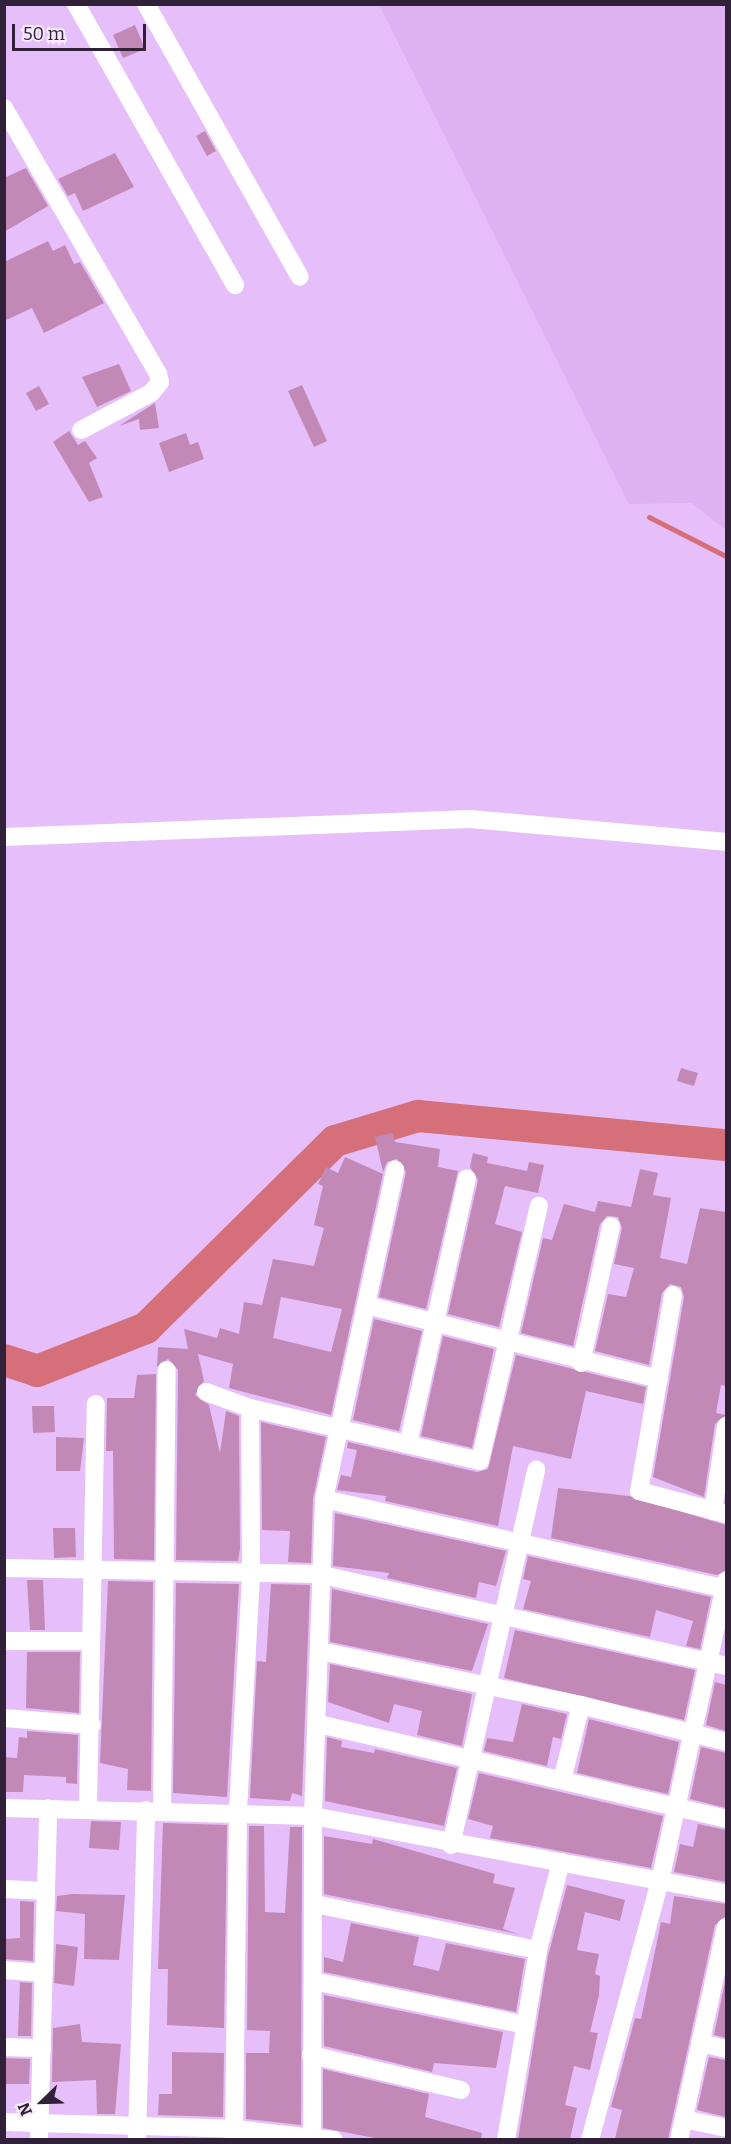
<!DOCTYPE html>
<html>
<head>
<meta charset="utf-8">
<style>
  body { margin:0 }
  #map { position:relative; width:731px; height:2144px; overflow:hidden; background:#e6bef9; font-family:Bitter,serif }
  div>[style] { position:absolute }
  .built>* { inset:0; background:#ddb2f3 }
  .stream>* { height:5px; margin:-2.5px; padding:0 2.5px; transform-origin:2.5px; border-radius:2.5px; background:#d5707b }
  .river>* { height:32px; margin:-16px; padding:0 16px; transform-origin:16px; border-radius:16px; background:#d5707b }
  .building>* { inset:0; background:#c289b6 }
  .minor>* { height:18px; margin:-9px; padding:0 9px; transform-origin:9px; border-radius:9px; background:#fff }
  span { translate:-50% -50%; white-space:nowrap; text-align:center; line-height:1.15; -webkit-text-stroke:5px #f7ebfd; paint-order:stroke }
  .frame { position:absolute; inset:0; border:6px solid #302138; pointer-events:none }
  .north { position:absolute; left:12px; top:2072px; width:60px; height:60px; -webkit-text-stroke:4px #f7ebfd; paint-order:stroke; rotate:247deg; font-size:16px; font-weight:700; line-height:24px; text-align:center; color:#302138 }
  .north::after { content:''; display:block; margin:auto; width:21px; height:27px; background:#302138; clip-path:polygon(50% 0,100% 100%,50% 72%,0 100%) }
  .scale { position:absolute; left:12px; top:24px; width:134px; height:27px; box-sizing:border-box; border:3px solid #302138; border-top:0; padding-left:8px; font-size:18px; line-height:21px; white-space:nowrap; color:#302138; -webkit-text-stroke:4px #f7ebfd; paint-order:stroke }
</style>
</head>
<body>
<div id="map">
  <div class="built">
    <i style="clip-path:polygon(379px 5px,726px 5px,726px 530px,691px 503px,629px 504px)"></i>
  </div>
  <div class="stream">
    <i style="left:649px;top:517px;width:86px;rotate:26.9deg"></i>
  </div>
  <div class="river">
    <i style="left:4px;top:1360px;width:35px;rotate:18deg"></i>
    <i style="left:37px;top:1371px;width:117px;rotate:-21.5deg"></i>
    <i style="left:146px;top:1328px;width:266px;rotate:-44.7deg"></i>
    <i style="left:335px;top:1141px;width:87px;rotate:-16.8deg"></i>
    <i style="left:418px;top:1116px;width:309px;rotate:5.4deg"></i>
  </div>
  <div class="building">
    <i style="clip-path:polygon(135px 25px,145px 49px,123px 58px,113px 35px)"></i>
    <i style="clip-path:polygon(205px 131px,216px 151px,207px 156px,196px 136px)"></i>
    <i style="clip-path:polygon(115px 153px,134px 187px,83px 211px,75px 193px,68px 196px,58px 179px)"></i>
    <i style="clip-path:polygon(26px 168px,48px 206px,4px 232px,4px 178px)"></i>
    <i style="clip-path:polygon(48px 241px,53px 251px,65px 245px,74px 264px,80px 262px,104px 303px,44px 333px,32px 308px,4px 321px,4px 262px)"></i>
    <i style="clip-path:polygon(119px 364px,131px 391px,97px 407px,82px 377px)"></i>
    <i style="clip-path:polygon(302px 385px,327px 441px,314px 447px,288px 391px)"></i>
    <i style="clip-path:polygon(39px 386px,49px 404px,36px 411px,26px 393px)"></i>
    <i style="clip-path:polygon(155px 403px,159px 428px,140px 430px,139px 419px,119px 426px)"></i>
    <i style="clip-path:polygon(69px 431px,78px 445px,85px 441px,97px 458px,89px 463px,103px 497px,89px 502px,53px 442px)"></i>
    <i style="clip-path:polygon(186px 433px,190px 445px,198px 442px,204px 459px,169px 472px,159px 443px)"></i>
    <i style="clip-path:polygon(681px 1068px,698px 1073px,694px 1086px,677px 1081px)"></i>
    <i style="clip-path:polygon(393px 1133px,395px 1142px,440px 1149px,438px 1167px,458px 1171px,426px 1309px,379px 1297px,406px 1172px,397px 1159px,387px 1162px,383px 1172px,375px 1137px)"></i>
    <i style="clip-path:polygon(473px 1153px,488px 1157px,487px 1163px,527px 1171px,529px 1162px,544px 1165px,538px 1193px,505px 1186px,495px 1224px,522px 1232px,499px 1327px,448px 1314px,478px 1180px,470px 1167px)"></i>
    <i style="clip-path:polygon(evenodd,345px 1157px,383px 1174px,331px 1415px,229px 1388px,233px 1364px,198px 1354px,204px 1381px,195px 1395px,209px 1405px,220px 1453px,226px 1411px,239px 1416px,240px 1549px,238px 1561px,176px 1560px,178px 1370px,168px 1359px,157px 1367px,158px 1347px,188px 1349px,184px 1329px,217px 1338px,220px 1328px,239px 1334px,244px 1302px,262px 1305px,273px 1259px,314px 1266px,324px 1228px,314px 1225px,323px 1186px,318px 1184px,326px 1167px,338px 1173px,345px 1157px,281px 1297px,342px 1309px,331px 1352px,273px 1338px,281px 1297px)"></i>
    <i style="clip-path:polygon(640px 1169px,658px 1173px,653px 1195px,671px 1198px,660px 1258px,687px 1264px,700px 1208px,726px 1212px,726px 1386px,721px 1385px,716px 1413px,726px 1415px,715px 1424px,704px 1497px,653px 1477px,684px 1297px,681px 1287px,670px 1284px,662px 1293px,649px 1365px,595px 1351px,608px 1294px,626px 1297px,634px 1268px,614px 1264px,622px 1228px,618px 1217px,607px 1216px,600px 1224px,573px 1346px,521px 1333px,543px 1238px,552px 1240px,564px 1204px,595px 1212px,598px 1201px,631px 1207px)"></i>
    <i style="clip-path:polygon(374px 1319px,422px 1331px,399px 1431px,353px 1420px)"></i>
    <i style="clip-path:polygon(443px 1336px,494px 1349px,472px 1448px,421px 1436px)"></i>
    <i style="clip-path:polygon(516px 1355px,646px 1387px,643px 1404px,586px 1391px,571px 1459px,513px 1446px,498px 1526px,385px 1501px,386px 1496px,337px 1490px,341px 1475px,351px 1477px,357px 1450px,347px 1448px,348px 1442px,477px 1472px,488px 1469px)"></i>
    <i style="clip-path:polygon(156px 1374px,154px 1560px,114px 1559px,113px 1451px,106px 1451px,107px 1398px,134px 1398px,137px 1375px)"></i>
    <i style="clip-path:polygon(32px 1406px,54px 1406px,55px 1432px,33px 1433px)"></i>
    <i style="clip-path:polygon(261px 1422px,326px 1437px,313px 1499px,311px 1563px,288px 1562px,290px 1531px,262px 1530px)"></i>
    <i style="clip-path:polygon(56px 1437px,84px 1438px,80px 1471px,56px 1471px)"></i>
    <i style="clip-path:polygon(558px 1488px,629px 1496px,726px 1525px,726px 1570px,717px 1575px,551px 1538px)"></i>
    <i style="clip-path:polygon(335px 1513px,506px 1551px,496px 1586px,479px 1582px,476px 1598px,387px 1578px,389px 1573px,333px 1566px)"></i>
    <i style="clip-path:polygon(53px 1528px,75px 1528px,76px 1557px,54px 1558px)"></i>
    <i style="clip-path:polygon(528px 1556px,711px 1597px,700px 1649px,686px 1646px,693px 1621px,656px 1610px,650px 1637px,523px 1609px,531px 1581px,523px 1579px)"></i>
    <i style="clip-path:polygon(27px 1580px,43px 1580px,45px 1630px,30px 1630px)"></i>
    <i style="clip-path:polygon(108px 1581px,153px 1582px,151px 1791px,127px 1790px,128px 1769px,100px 1763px)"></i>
    <i style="clip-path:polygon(176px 1583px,239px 1584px,227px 1797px,173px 1793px)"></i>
    <i style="clip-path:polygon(271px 1584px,310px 1585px,302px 1796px,292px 1793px,290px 1801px,250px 1798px,257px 1661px,266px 1662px)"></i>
    <i style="clip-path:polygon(332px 1589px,488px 1624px,472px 1671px,330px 1642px)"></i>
    <i style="clip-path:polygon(515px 1630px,695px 1670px,684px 1720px,504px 1678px)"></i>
    <i style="clip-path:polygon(27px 1652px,80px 1652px,79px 1713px,26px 1708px)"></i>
    <i style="clip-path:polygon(330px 1664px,472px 1694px,462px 1746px,417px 1735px,422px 1711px,394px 1704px,389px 1723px,328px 1702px)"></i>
    <i style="clip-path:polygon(715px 1682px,726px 1685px,726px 1731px,706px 1725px)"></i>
    <i style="clip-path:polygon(522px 1704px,567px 1714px,561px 1739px,553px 1737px,547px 1766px,484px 1751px,487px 1738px,513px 1742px)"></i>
    <i style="clip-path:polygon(589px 1719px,679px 1742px,668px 1794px,577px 1773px)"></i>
    <i style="clip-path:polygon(27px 1731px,78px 1735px,77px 1784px,66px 1783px,66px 1777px,24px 1775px,23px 1792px,6px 1792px,4px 1757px,17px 1758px,19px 1737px,27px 1738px)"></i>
    <i style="clip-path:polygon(327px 1737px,342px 1741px,341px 1747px,374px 1753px,375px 1749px,457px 1768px,444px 1826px,325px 1801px)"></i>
    <i style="clip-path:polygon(701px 1747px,726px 1753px,726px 1808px,690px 1799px)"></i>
    <i style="clip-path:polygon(479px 1773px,663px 1816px,651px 1868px,490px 1838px,493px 1826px,468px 1819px)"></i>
    <i style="clip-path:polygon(91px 1821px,121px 1822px,119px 1850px,89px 1848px)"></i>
    <i style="clip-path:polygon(163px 1823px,227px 1825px,224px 2028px,167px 2025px,168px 1969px,158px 1969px)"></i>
    <i style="clip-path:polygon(698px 1824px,726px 1830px,726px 1882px,674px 1872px,680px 1844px,693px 1847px)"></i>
    <i style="clip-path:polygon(249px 1826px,264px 1826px,265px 1912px,285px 1913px,290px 1827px,302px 1827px,301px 2125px,246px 2119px,246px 2053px,269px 2053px,270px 2031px,247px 2030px)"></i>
    <i style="clip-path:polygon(324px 1836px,372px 1844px,373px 1839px,495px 1874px,493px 1883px,515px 1888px,503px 1929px,518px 1934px,324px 1894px)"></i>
    <i style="clip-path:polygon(567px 1885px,625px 1900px,620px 1921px,585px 1912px,577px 1950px,599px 1954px,595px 1974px,600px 1976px,599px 1995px,590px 2032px,598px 2033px,590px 2070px,574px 2066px,565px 2105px,577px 2108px,570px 2139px,518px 2139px,548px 1956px)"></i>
    <i style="clip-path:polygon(72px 1894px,125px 1895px,119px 1960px,84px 1959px,85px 1914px,56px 1911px,57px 1896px)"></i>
    <i style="clip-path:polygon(674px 1896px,726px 1904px,726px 1916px,715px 1925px,668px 2139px,615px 2139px,622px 2110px,611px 2107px,635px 2018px,641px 2019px,661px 1922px,670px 1924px)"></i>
    <i style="clip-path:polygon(20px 1901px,34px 1902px,33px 1961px,4px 1959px,4px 1939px,20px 1938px)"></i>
    <i style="clip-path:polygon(351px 1923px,419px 1937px,413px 1965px,439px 1971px,446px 1943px,525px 1959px,516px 2012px,324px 1972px,324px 1957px,343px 1962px)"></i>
    <i style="clip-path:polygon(56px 1944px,78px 1947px,74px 1986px,54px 1983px)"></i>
    <i style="clip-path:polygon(726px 1977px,726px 2038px,714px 2035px)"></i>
    <i style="clip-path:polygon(20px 1982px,32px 1983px,31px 2036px,18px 2036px)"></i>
    <i style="clip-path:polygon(324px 1995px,503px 2032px,496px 2068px,434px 2063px,432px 2072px,324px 2046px)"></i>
    <i style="clip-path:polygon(80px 2024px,82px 2042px,121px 2044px,115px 2114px,97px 2114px,96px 2080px,52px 2082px,53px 2028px)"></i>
    <i style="clip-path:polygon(172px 2052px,224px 2053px,223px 2117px,158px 2115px,159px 2094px,172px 2094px)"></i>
    <i style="clip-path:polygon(709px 2057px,726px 2060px,726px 2117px,697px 2110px)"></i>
    <i style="clip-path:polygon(4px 2058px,30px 2059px,29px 2084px,4px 2084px)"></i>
    <i style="clip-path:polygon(323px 2069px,429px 2094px,425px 2117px,482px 2133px,481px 2139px,380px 2139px,323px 2128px)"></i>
  </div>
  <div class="minor">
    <i style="left:76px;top:4px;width:323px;rotate:60.5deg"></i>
    <i style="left:146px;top:4px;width:313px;rotate:60.6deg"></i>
    <i style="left:4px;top:108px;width:307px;rotate:59.9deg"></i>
    <i style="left:158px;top:374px;width:8px;rotate:76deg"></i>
    <i style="left:160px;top:382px;width:14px;rotate:129deg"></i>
    <i style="left:151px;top:393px;width:79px;rotate:152.1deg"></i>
    <i style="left:4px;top:837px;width:466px;rotate:-2.2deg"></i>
    <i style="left:470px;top:819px;width:257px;rotate:5.1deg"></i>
    <i style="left:673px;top:1295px;width:199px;rotate:99.8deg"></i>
    <i style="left:639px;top:1491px;width:90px;rotate:14.8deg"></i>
    <i style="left:366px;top:1305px;width:302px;rotate:14.2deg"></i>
    <i style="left:581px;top:1363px;width:140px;rotate:-77.6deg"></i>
    <i style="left:206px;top:1392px;width:47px;rotate:20deg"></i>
    <i style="left:250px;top:1408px;width:236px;rotate:13deg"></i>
    <i style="left:480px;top:1461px;width:262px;rotate:-77deg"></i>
    <i style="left:408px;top:1444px;width:272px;rotate:-77.5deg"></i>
    <i style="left:324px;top:1499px;width:412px;rotate:12.6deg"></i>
    <i style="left:713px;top:1511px;width:86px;rotate:-81.3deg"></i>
    <i style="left:4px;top:1568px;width:314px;rotate:1.1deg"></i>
    <i style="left:318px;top:1574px;width:418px;rotate:12.7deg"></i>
    <i style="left:4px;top:1641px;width:86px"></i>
    <i style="left:320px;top:1651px;width:267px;rotate:11.7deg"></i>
    <i style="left:581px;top:1705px;width:150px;rotate:14.3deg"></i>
    <i style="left:4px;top:1718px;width:88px;rotate:4.5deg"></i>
    <i style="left:319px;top:1724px;width:418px;rotate:13.1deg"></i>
    <i style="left:562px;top:1780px;width:77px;rotate:-75.8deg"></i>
    <i style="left:88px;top:1806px;width:402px;rotate:-88.9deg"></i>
    <i style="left:4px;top:1808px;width:309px;rotate:1.5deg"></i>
    <i style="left:313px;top:1816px;width:420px;rotate:10.6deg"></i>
    <i style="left:162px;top:1811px;width:441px;rotate:-89.4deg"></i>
    <i style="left:451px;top:1845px;width:385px;rotate:-77.2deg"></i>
    <i style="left:4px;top:1889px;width:42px;rotate:2.7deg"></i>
    <i style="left:315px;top:1904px;width:228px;rotate:11.7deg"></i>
    <i style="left:4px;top:1970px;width:40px;rotate:4.3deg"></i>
    <i style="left:313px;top:1981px;width:217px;rotate:11.7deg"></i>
    <i style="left:700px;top:2043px;width:27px;rotate:13deg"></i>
    <i style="left:4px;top:2047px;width:38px;rotate:2deg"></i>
    <i style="left:311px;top:2055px;width:154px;rotate:13.1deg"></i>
    <i style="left:684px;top:2119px;width:43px;rotate:12.1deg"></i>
    <i style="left:4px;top:2122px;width:230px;rotate:1.7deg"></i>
    <i style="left:234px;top:2129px;width:100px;rotate:6.3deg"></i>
    <i style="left:39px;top:2140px;width:332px;rotate:-88.4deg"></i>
    <i style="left:137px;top:2140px;width:330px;rotate:-88.4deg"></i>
    <i style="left:234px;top:2140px;width:330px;rotate:-89.3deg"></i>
    <i style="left:238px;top:1810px;width:236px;rotate:-86.8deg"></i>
    <i style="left:251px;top:1574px;width:166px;rotate:-90.3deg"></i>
    <i style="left:312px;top:2140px;width:324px;rotate:-89.8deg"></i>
    <i style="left:313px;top:1816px;width:317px;rotate:-88deg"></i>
    <i style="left:324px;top:1499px;width:337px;rotate:-77.8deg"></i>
    <i style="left:506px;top:2140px;width:193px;rotate:-80.4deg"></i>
    <i style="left:538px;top:1950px;width:91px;rotate:-75.4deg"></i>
    <i style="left:590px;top:2140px;width:268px;rotate:-74.9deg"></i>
    <i style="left:660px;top:1881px;width:307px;rotate:-77.6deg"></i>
    <i style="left:679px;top:2140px;width:218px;rotate:-77.6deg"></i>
  </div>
  <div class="frame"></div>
  <div class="north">N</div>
  <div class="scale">50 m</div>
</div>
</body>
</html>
